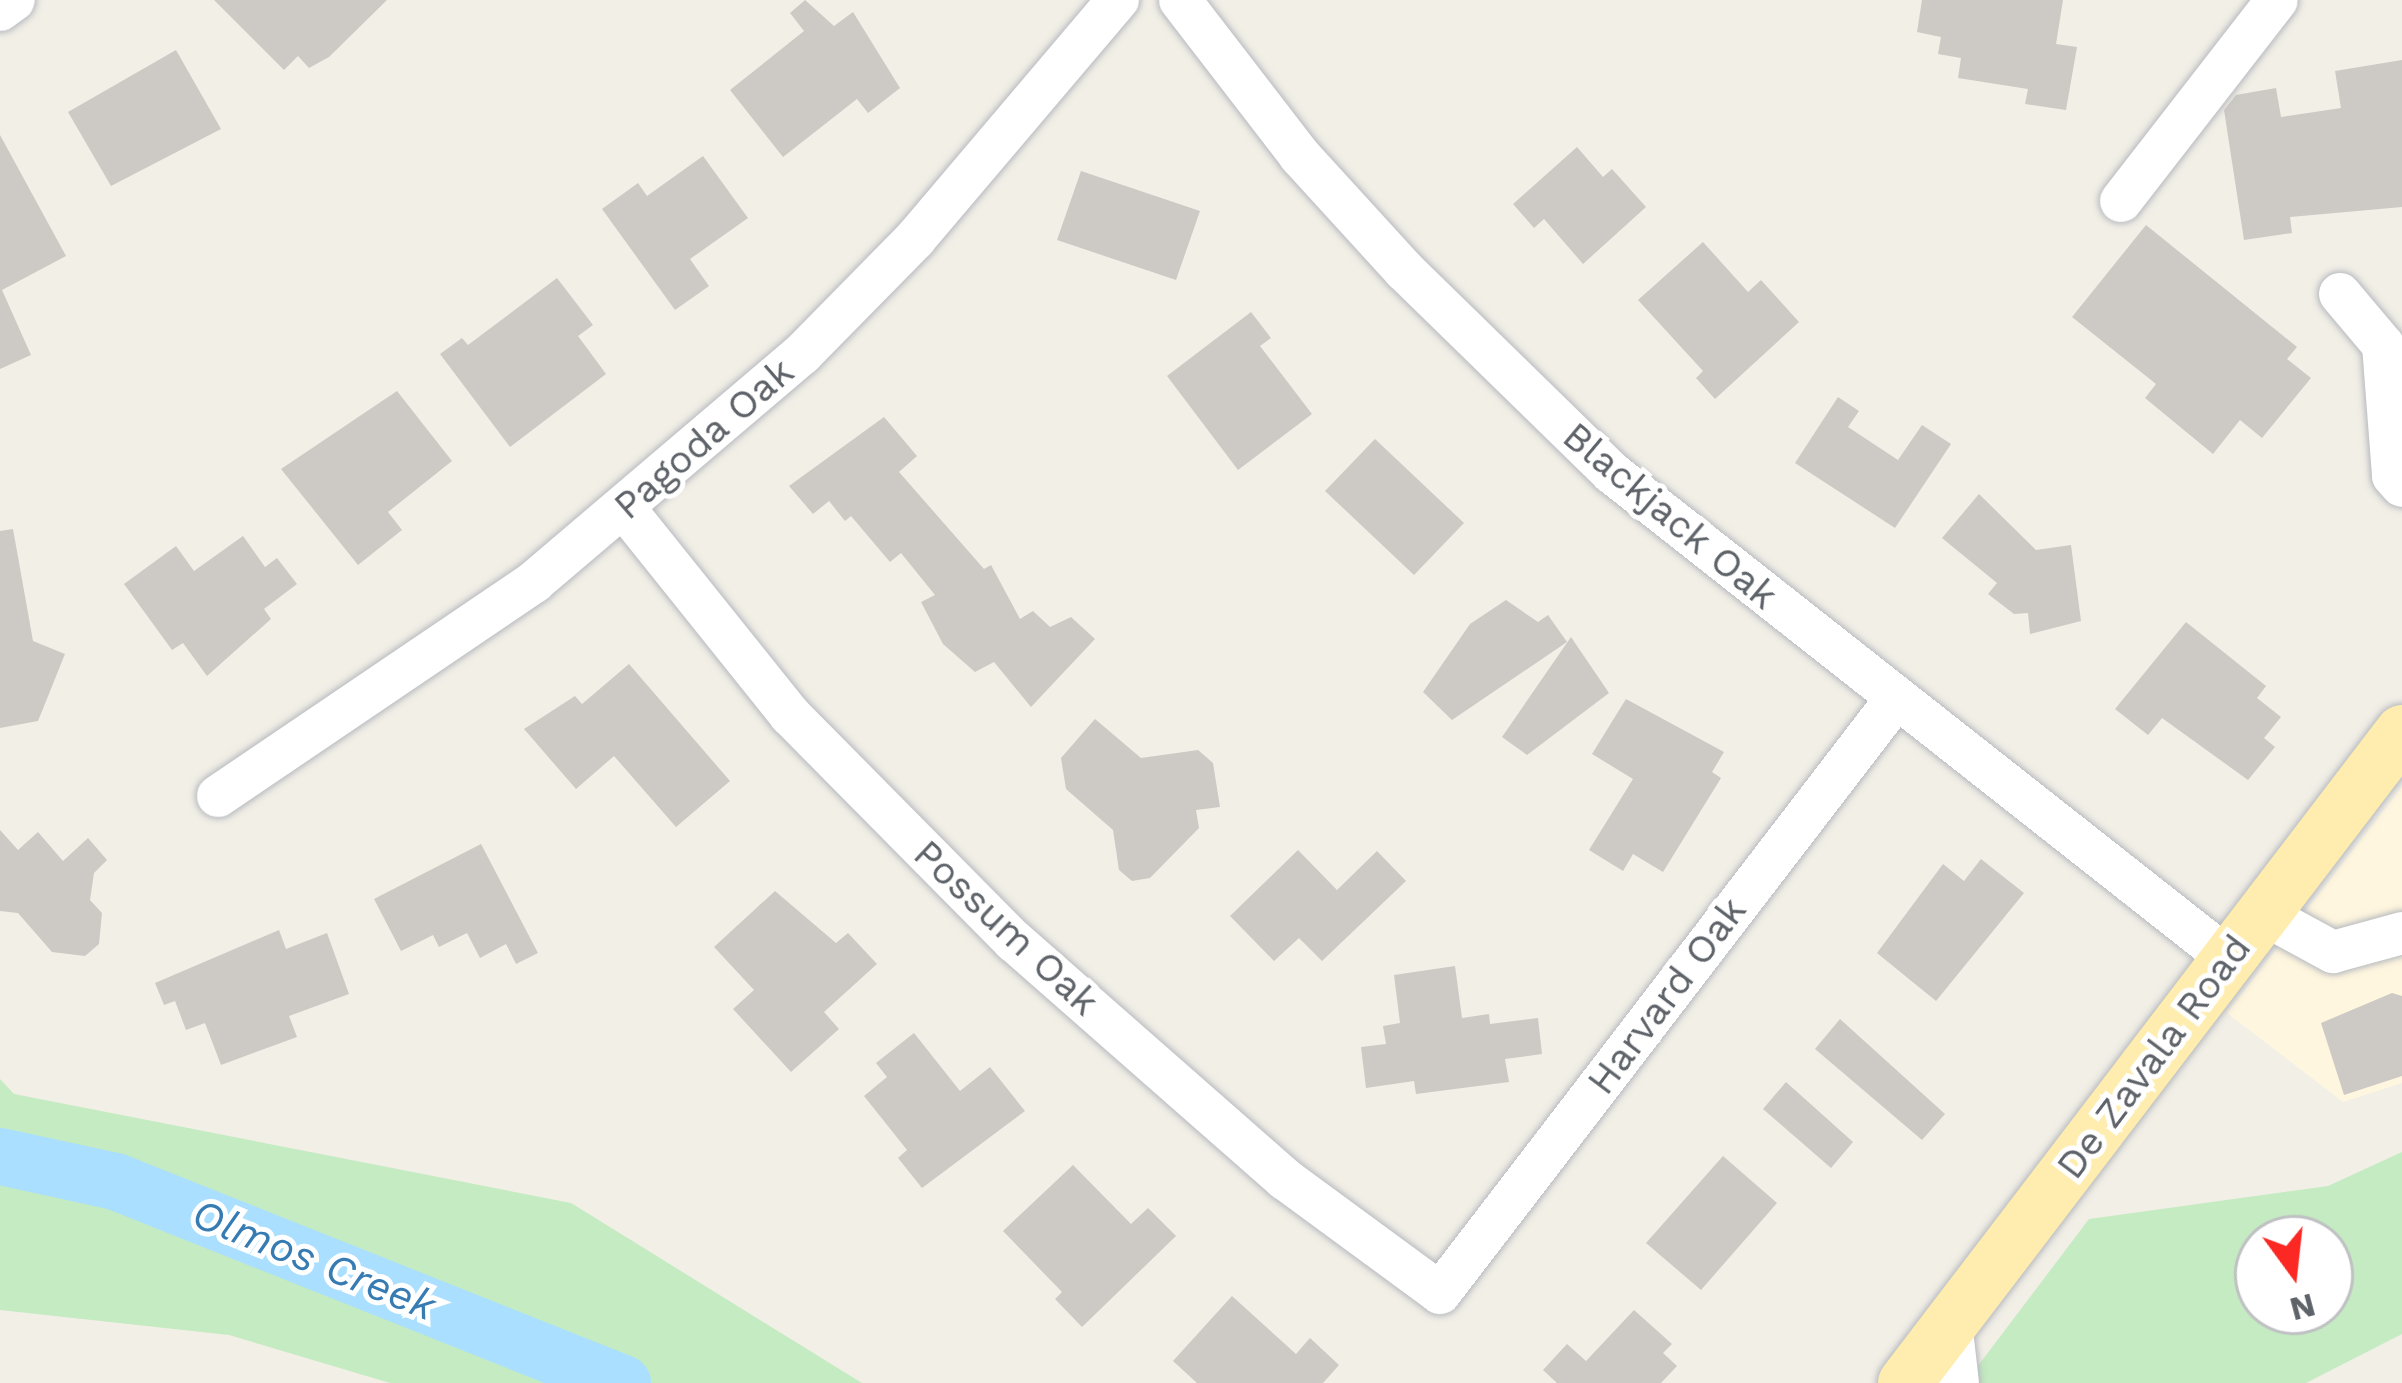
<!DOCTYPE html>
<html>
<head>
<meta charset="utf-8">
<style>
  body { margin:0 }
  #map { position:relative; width:2402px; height:1383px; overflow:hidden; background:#f2efe7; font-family:"Work Sans",sans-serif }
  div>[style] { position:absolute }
  .commercial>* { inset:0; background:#fff6df }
  .green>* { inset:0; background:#c4ebc1 }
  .river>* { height:57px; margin:-28.5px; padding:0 28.5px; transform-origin:28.5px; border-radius:28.5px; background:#aadfff }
  .building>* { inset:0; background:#cdc9c4 }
  .roads { filter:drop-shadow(0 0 3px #b7babf) drop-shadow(0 0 3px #b7babf) }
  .minor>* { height:42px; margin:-21px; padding:0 21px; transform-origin:21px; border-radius:21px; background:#fff }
  .major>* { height:54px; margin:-27px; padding:0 27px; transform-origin:27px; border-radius:27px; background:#ffedaf }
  span { translate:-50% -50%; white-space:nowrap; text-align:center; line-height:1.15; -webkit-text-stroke:10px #fff; paint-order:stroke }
  .street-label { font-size:39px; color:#5e6369 }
  .water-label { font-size:42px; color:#377bb3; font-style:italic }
  .north { position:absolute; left:2234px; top:1215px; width:120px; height:120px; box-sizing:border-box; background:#fff; border:3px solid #bfc1c3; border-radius:50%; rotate:165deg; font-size:33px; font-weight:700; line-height:48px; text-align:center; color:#5e6369 }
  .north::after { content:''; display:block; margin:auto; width:42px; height:54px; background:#fb2824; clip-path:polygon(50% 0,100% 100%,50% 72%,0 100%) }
</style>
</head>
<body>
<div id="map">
  <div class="commercial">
    <i style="clip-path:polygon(2402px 787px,2402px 1083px,2343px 1102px,2227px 1013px)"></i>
  </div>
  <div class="green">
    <i style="clip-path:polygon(0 1079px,14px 1094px,571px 1203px,862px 1383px,390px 1383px,229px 1335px,0 1310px)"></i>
    <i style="clip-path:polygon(evenodd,2402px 1152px,2402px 1334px,2306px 1383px,1965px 1383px,2089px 1219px,2328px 1186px,2402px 1152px,2258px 1239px,2330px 1239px,2330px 1311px,2258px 1311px,2258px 1239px)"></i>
  </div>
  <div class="river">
    <i style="left:0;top:1156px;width:118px;rotate:12.3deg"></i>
    <i style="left:115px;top:1181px;width:546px;rotate:21.72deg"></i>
  </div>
  <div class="building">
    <i style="clip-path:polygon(214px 0,387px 0,329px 57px,309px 68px,298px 56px,284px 70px)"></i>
    <i style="clip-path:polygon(805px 0,834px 26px,853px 12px,900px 88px,868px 113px,857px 99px,783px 157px,730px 90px,804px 31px,790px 13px)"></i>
    <i style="clip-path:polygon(1922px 0,2063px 0,2056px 44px,2077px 47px,2066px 110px,2025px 104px,2028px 89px,1958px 78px,1961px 58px,1938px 54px,1941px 37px,1917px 32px)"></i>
    <i style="clip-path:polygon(176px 50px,221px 129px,111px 186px,68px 112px)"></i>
    <i style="clip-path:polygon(2402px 60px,2402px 207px,2290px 217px,2292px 233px,2244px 240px,2224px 110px,2236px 95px,2276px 88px,2281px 117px,2341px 108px,2335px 71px)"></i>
    <i style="clip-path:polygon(0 135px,66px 256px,2px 290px,31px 355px,0 369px)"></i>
    <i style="clip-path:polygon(1577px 147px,1603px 177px,1612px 169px,1646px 207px,1583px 264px,1544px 219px,1534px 228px,1513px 204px)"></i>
    <i style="clip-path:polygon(703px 156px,748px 218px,690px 259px,709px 286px,675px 310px,602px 209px,638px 183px,647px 196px)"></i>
    <i style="clip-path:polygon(1081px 171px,1200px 211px,1176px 280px,1057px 240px)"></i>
    <i style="clip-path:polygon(2146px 225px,2297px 347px,2287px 359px,2311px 378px,2262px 438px,2240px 420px,2213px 454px,2145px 398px,2156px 384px,2072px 317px)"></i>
    <i style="clip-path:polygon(1703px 242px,1748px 292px,1761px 280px,1799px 322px,1715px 399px,1696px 378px,1703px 371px,1638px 300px)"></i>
    <i style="clip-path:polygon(557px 278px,593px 325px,578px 336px,606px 374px,510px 447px,440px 354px,462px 338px,468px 345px)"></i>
    <i style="clip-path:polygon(1251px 312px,1271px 338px,1260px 346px,1312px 414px,1238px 470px,1167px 376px)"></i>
    <i style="clip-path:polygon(397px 391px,452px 461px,388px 512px,402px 530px,358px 565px,281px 469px)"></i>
    <i style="clip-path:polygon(1838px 397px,1859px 411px,1848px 427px,1898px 460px,1922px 425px,1951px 444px,1895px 528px,1795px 463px)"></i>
    <i style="clip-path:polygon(884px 417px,917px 456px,899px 472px,984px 569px,991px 565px,1020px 619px,1033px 611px,1050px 627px,1071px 617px,1095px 639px,1031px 707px,994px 662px,975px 672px,943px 644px,921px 602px,935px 595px,901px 553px,890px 562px,851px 516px,845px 521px,829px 501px,813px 514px,789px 486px)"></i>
    <i style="clip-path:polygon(1375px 439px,1464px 523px,1414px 575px,1325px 491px)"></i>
    <i style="clip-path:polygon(1979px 494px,2036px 550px,2071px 545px,2081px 621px,2030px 634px,2028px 613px,2014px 614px,1988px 594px,1997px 583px,1942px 538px)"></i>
    <i style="clip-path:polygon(13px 529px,33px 641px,65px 654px,38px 721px,0 728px,0 531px)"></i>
    <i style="clip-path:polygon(243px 536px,265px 567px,277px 558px,297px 584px,264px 609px,271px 619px,207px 676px,183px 643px,172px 650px,124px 584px,176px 546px,194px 571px)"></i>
    <i style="clip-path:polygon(1506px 600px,1538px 622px,1548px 615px,1567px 642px,1452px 720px,1423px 692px,1470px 624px)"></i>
    <i style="clip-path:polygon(2186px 622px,2266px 686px,2257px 698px,2281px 717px,2264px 738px,2275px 747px,2248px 780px,2162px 718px,2148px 735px,2115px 709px)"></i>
    <i style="clip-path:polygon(1571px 637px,1609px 693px,1527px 755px,1502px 737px)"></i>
    <i style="clip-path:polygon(629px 664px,730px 781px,676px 827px,614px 756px,576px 789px,524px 729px,575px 696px,582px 704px)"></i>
    <i style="clip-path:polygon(1626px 699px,1724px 752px,1712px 772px,1721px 778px,1663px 872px,1633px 854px,1623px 871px,1589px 850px,1633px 779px,1592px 754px)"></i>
    <i style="clip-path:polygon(1095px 719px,1141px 758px,1198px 750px,1213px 763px,1220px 807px,1196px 810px,1199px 828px,1150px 878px,1132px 881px,1119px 870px,1113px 830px,1066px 789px,1061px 758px)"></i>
    <i style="clip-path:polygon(0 830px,18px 850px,38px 832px,63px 861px,88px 838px,107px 860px,94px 873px,90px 900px,102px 913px,99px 944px,85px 956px,52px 952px,18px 913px,0 911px)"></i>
    <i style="clip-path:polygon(481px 844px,538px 953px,516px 964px,506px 944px,480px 958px,467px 933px,439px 947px,433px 935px,401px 951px,374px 899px)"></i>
    <i style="clip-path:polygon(1298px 850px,1337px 890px,1377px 851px,1406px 881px,1322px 961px,1299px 938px,1274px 961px,1230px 916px)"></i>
    <i style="clip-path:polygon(1981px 859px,2024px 893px,1936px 1001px,1877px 953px,1943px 864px,1964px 881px)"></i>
    <i style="clip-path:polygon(775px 891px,836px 943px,848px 933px,877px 964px,824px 1012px,839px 1029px,791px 1072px,733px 1009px,754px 990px,714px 947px)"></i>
    <i style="clip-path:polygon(279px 930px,286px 949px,327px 933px,349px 994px,289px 1016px,297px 1037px,221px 1065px,205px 1023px,186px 1030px,175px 1001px,164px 1005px,155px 983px)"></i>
    <i style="clip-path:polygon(1455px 966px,1462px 1018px,1489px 1014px,1490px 1024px,1538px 1018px,1542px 1054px,1505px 1059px,1509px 1082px,1416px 1094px,1414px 1081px,1366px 1088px,1361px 1047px,1386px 1044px,1383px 1026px,1400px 1023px,1394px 975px)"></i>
    <i style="clip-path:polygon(2392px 993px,2402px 996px,2402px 1076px,2344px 1095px,2321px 1023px)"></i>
    <i style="clip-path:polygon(1840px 1019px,1945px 1114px,1922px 1140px,1815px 1049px)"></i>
    <i style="clip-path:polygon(914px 1033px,960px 1091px,990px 1067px,1025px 1111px,922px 1188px,898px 1158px,907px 1150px,864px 1096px,887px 1077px,876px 1063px)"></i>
    <i style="clip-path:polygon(1786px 1082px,1853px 1142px,1831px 1168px,1763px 1109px)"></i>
    <i style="clip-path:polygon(1723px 1156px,1777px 1203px,1701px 1290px,1646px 1243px)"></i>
    <i style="clip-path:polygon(1073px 1165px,1131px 1224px,1148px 1208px,1176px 1236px,1082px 1327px,1055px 1299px,1062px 1292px,1003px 1231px)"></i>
    <i style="clip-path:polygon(1232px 1296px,1296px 1354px,1310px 1338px,1339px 1365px,1323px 1383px,1197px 1383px,1173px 1361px)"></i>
    <i style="clip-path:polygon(1634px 1310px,1672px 1344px,1663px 1353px,1677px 1366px,1661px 1383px,1557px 1383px,1543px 1370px,1567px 1344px,1586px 1361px)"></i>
  </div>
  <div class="roads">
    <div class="minor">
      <i style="left:1180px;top:0;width:197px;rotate:52.4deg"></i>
      <i style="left:1300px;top:156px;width:154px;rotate:47.6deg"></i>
      <i style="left:1404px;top:270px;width:291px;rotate:44.3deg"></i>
      <i style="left:1612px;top:473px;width:785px;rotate:38.23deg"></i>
      <i style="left:0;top:10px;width:17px;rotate:-36deg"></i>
      <i style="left:2121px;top:201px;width:254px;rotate:-52.2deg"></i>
      <i style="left:2340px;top:294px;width:67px;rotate:49.9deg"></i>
      <i style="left:2383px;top:345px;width:131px;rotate:85.6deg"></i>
      <i style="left:2393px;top:476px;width:13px;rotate:48deg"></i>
      <i style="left:625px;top:509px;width:264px;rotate:51.3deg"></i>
      <i style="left:790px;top:715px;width:318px;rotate:45.3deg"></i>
      <i style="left:1014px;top:941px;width:361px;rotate:41.3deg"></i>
      <i style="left:1285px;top:1179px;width:192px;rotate:36.3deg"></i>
      <i style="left:1440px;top:1293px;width:747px;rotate:-52.5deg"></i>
      <i style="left:218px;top:796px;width:382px;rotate:-34.1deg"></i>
      <i style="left:534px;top:582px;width:352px;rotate:-40.4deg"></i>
      <i style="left:802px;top:354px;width:161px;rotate:-45.5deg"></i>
      <i style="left:915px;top:239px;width:314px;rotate:-49.7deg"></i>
      <i style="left:2263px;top:914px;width:80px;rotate:28.5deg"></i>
      <i style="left:2333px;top:952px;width:72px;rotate:-15.4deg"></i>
      <i style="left:1951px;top:1322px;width:61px;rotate:83.5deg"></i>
    </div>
    <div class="major">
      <i style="left:1905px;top:1383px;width:819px;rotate:-52.64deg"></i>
    </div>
  </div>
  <div class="street-label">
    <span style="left:704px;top:439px;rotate:-41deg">Pagoda Oak</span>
    <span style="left:1670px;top:516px;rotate:40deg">Blackjack Oak</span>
    <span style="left:1006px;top:928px;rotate:43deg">Possum Oak</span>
    <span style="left:1667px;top:996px;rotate:-53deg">Harvard Oak</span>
    <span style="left:2154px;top:1057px;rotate:-53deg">De Zavala Road</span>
  </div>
  <div class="water-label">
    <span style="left:314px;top:1260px;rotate:22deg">Olmos Creek</span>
  </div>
  <div class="north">N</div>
</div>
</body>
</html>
